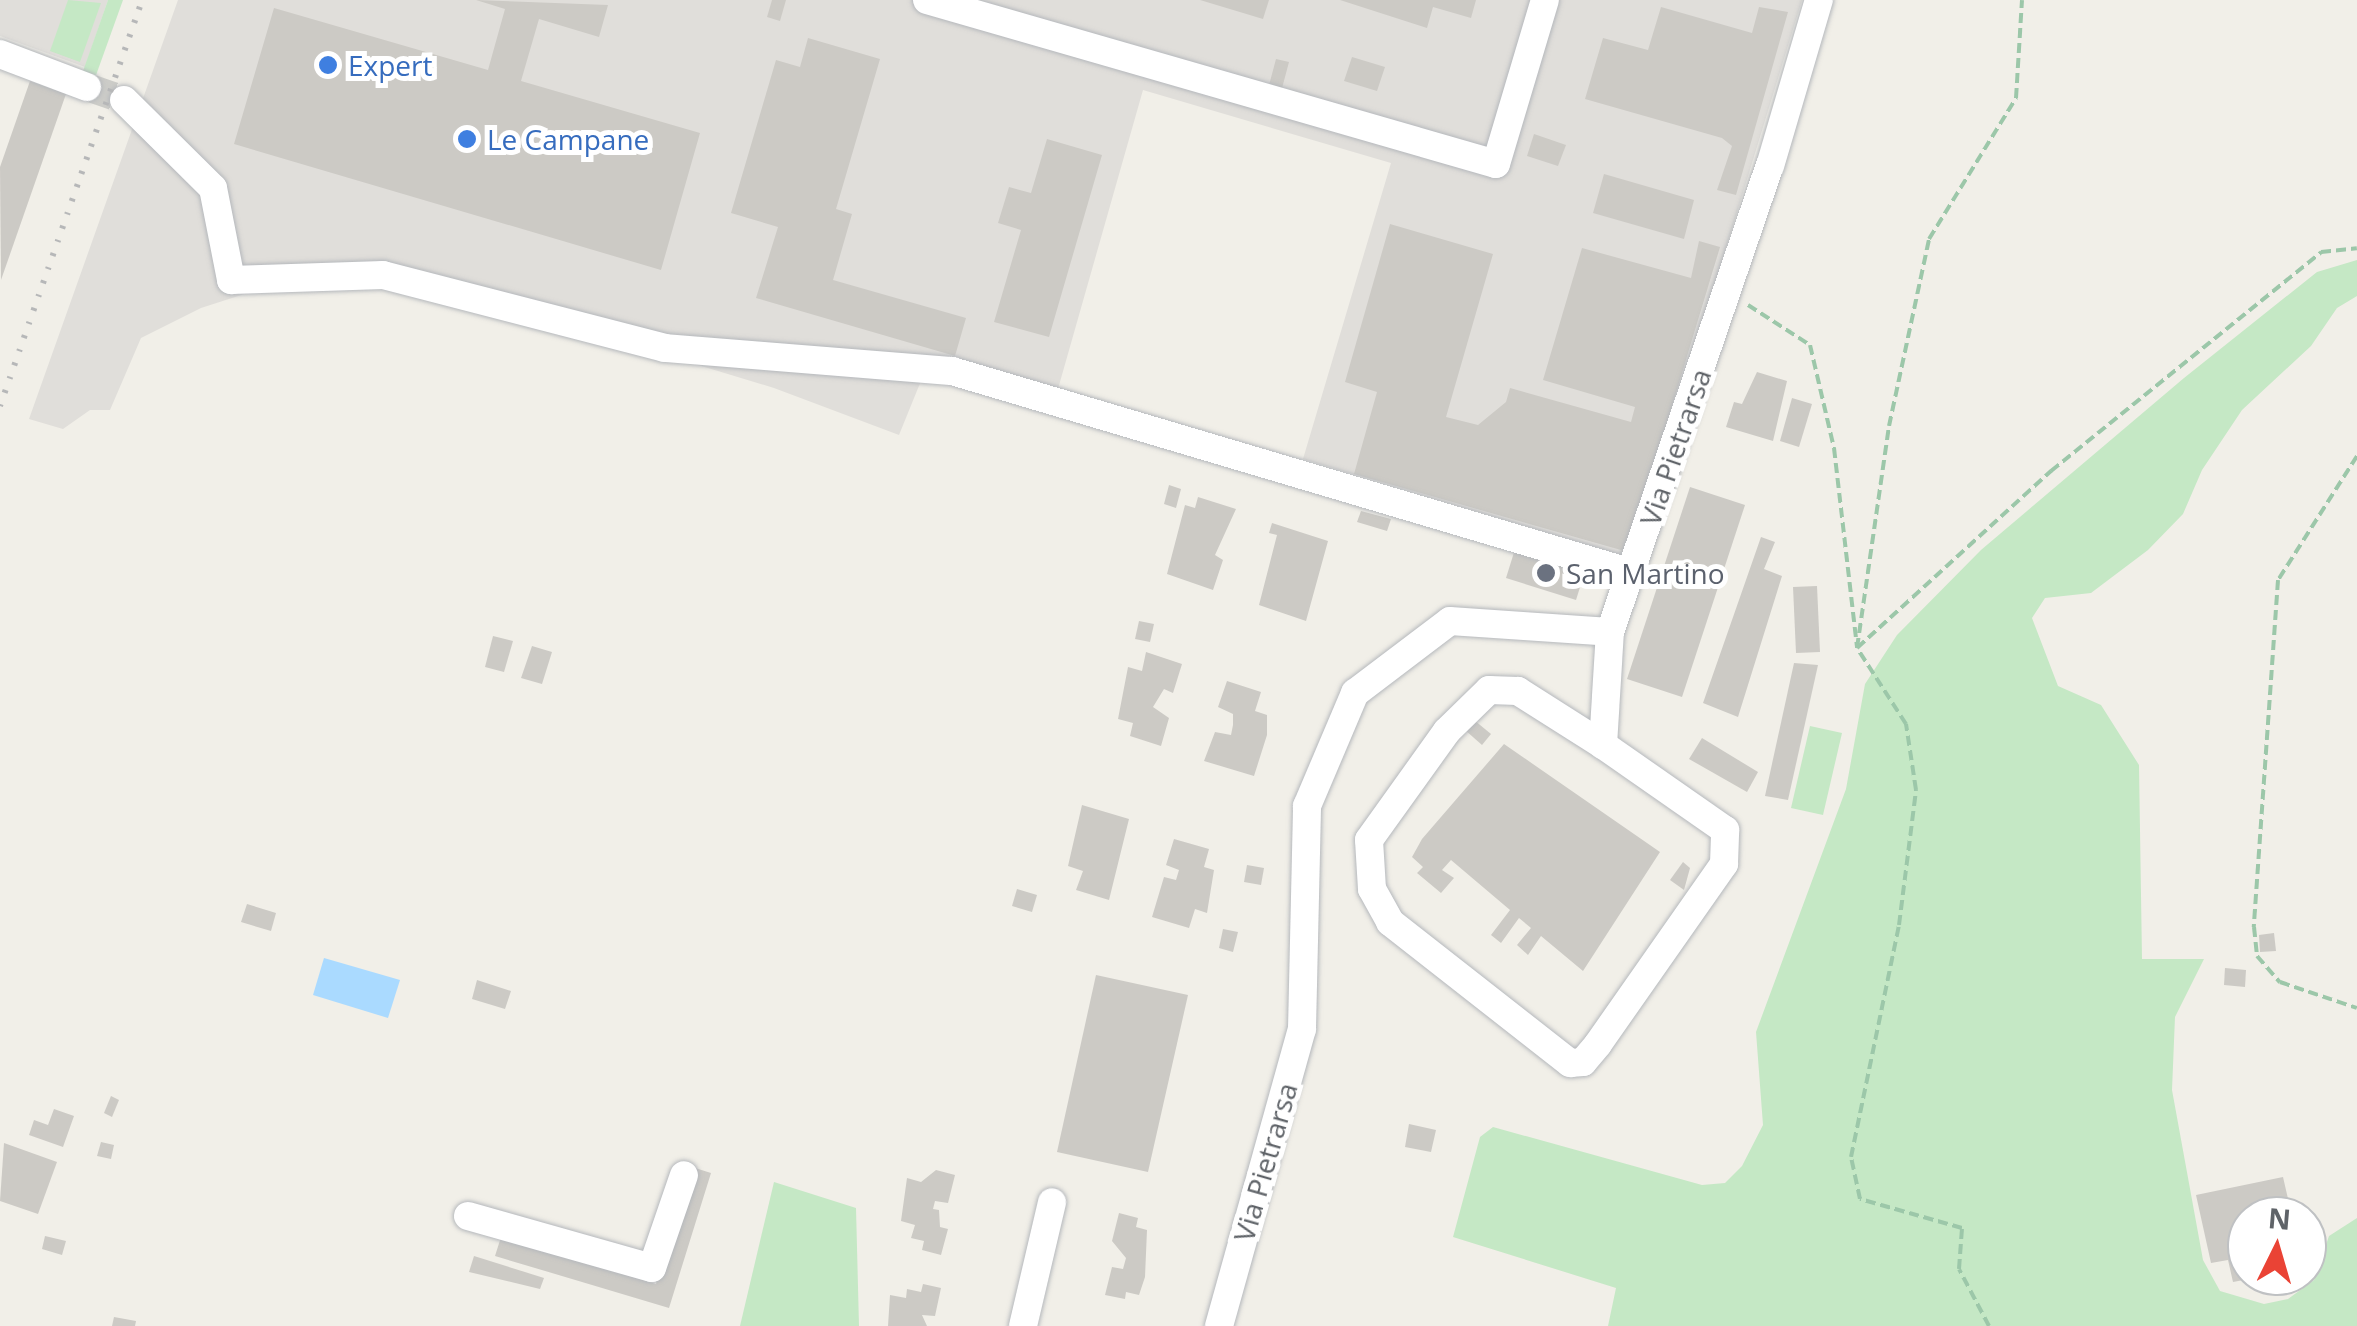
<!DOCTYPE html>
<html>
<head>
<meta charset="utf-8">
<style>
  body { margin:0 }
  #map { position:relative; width:2357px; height:1326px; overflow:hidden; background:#f1efe8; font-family:"Open Sans",sans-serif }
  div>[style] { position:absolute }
  .industrial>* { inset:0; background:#e0deda }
  .green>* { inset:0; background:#c5e8c5 }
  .water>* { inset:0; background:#aadaff }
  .building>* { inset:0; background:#cccac5 }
  .minor-tunnel>* { height:28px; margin-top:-14px; transform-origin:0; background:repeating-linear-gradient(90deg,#ccccc8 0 28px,transparent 0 42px) }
  .path>* { height:4px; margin-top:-2px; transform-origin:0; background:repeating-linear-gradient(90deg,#9cc7a9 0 10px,transparent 0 15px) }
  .roads { filter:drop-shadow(0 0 2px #b5b8bc) drop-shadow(0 0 2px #b5b8bc) }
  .minor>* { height:28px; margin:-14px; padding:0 14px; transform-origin:14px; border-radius:14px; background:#fff }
  .rail>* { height:6px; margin-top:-3px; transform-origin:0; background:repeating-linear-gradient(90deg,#b6b7b8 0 2.5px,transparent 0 14.5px) }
  .dots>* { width:28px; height:28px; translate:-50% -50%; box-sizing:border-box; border:5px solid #fff; border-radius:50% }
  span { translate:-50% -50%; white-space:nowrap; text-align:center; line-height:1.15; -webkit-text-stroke:10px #fff; paint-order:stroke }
  .shop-label { font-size:28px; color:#366cbe }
  .left { translate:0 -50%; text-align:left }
  .street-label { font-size:28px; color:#5f6368 }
  .worship-label { font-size:28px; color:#5b616d }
  .north { position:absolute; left:2227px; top:1196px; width:100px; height:100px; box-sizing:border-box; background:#fff; border:2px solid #bfc1c3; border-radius:50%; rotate:5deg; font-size:28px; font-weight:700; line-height:40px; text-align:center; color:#5f6368 }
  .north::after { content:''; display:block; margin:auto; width:35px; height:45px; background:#ea4335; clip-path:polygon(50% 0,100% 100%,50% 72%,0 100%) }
</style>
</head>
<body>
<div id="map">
  <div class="industrial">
    <i style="clip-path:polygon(0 0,108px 0,85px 67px,0 36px)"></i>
    <i style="clip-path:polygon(178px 0,1802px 0,1631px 558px,1303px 459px,1391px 163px,1143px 90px,1052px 410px,925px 371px,899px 435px,774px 388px,454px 291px,279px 283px,201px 308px,141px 338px,110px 410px,90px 410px,63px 429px,29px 419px)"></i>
  </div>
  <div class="green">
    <i style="clip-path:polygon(68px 0,101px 3px,80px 62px,50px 51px)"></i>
    <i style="clip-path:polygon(108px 0,123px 0,95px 78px,82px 74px)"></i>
    <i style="clip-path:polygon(2357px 260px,2357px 296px,2337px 308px,2311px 346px,2242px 410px,2202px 470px,2183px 514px,2148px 550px,2091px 593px,2045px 598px,2032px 618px,2058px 686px,2101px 705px,2139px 765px,2142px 959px,2204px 959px,2175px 1017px,2172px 1090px,2203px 1260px,2220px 1291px,2264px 1304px,2288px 1299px,2314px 1280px,2329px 1236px,2357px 1218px,2357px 1326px,1608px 1326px,1616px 1288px,1453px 1237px,1480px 1137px,1493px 1127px,1702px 1185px,1725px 1183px,1742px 1166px,1763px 1125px,1756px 1032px,1846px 789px,1865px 684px,1897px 635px,1981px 550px,2184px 378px,2317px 272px)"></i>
    <i style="clip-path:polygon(1810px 726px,1842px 733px,1823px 815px,1791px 808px)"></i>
    <i style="clip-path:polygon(774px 1182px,856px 1208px,859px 1326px,740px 1326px)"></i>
  </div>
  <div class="water">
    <i style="clip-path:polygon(324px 958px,400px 980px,388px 1018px,313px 995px)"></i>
  </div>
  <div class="building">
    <i style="clip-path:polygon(476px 0,608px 5px,599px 37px,539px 19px,521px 81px,700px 133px,661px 270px,234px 144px,274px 8px,488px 70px,505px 9px)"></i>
    <i style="clip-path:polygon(772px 0,786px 0,780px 21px,767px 17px)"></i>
    <i style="clip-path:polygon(1200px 0,1269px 0,1263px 19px)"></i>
    <i style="clip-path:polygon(1340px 0,1476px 0,1471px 18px,1433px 7px,1427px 28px)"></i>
    <i style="clip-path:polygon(1661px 7px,1752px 33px,1759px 7px,1788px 12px,1736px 195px,1717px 190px,1732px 146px,1722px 138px,1585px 99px,1603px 38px,1648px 50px)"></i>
    <i style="clip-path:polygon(808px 38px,880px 59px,836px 209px,852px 214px,833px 280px,966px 318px,955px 356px,756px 298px,778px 227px,731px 213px,776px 60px,800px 67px)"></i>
    <i style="clip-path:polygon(1352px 57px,1385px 67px,1377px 91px,1344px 81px)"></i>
    <i style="clip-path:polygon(1276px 59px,1289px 62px,1281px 92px,1268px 89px)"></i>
    <i style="clip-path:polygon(30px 81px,66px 94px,1px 280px,0 167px)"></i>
    <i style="clip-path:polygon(1534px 134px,1566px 145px,1558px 166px,1527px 156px)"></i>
    <i style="clip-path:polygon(1047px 139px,1102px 155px,1049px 337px,994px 322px,1021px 230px,998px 223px,1009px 187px,1031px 193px)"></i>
    <i style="clip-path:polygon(1604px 174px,1694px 200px,1684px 239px,1593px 213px)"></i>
    <i style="clip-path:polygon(1390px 224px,1493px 254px,1446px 417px,1478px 425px,1506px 402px,1510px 388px,1631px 422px,1635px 407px,1543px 380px,1582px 248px,1691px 278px,1699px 241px,1720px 247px,1628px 552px,1354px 474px,1377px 392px,1345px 382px)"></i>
    <i style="clip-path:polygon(1757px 372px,1787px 381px,1773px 441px,1726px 427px,1734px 402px,1742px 404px)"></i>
    <i style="clip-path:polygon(1792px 398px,1812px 404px,1799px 447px,1780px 441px)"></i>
    <i style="clip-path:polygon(1169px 485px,1181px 489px,1176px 508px,1164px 504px)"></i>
    <i style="clip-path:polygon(1690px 487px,1745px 505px,1682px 697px,1627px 679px)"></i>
    <i style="clip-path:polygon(1198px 497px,1236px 509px,1215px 555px,1223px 560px,1213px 590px,1167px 574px,1185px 505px,1195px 508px)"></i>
    <i style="clip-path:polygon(1361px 511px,1391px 519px,1387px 531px,1357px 522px)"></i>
    <i style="clip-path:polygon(1272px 523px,1328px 541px,1306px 621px,1259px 605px,1277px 535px,1269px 533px)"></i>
    <i style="clip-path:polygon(1761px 537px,1775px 542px,1764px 569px,1782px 576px,1738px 717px,1703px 703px)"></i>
    <i style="clip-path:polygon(1516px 546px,1586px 568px,1576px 600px,1506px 578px)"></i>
    <i style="clip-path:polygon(1817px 586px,1820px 652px,1796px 653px,1793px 587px)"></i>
    <i style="clip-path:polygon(1139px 621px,1154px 624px,1150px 642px,1135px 639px)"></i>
    <i style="clip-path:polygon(493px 636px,513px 641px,504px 672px,485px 667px)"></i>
    <i style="clip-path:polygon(532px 646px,552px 652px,542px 684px,521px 678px)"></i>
    <i style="clip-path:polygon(1146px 652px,1182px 664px,1173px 693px,1164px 689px,1153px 707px,1169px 718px,1161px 746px,1130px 736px,1133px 723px,1118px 719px,1128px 667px,1142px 671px)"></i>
    <i style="clip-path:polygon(1794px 663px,1818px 665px,1788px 800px,1765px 796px)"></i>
    <i style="clip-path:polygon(1227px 681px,1261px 692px,1255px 711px,1267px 715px,1267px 735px,1254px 776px,1204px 761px,1215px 732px,1231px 735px,1233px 725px,1233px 714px,1218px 707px)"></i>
    <i style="clip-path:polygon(1474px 720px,1491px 734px,1482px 745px,1465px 730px)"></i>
    <i style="clip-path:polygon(1702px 738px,1758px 772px,1747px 792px,1689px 759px)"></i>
    <i style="clip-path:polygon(1504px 744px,1660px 852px,1583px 971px,1541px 936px,1528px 955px,1517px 945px,1531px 928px,1519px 918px,1501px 943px,1491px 935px,1510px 910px,1451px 860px,1442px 870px,1454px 878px,1441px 893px,1417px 873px,1423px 867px,1412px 857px,1422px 839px)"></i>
    <i style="clip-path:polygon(1082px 805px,1129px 819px,1109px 900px,1076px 890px,1083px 871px,1068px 866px)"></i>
    <i style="clip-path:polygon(1174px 839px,1209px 849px,1204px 867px,1214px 870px,1207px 913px,1195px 909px,1189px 928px,1152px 917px,1164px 877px,1176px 880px,1179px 870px,1166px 865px)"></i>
    <i style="clip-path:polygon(1683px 862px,1690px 868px,1684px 890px,1670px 880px)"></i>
    <i style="clip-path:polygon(1247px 865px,1264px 868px,1261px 885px,1244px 882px)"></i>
    <i style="clip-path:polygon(1017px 889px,1037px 895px,1032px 912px,1012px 906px)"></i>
    <i style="clip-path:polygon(247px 904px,276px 913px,271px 931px,241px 922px)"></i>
    <i style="clip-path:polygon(1223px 929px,1238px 932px,1233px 952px,1219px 948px)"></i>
    <i style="clip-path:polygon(2274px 933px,2276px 951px,2260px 952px,2259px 935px)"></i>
    <i style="clip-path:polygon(2225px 968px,2246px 970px,2245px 987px,2224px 985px)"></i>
    <i style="clip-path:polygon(1096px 975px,1188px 995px,1148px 1172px,1057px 1152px)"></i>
    <i style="clip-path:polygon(477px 980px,511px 991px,505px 1009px,472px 999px)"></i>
    <i style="clip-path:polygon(111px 1096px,119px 1100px,112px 1117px,104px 1113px)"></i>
    <i style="clip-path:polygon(54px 1109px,74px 1116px,63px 1147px,29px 1135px,34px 1120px,48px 1125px)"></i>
    <i style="clip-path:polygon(1409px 1124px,1436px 1130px,1431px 1152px,1405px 1147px)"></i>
    <i style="clip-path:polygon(101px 1142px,114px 1145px,111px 1159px,97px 1156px)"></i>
    <i style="clip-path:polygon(4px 1143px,57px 1162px,38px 1214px,0 1201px)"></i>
    <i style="clip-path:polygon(692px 1167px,711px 1173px,669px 1308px,495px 1256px,501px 1237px,656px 1284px)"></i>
    <i style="clip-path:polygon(936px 1170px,955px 1175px,948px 1203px,935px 1201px,933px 1209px,939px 1210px,940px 1227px,948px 1229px,941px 1255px,922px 1250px,924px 1241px,911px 1238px,915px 1225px,901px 1221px,907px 1178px,921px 1182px)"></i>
    <i style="clip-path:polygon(2283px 1177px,2292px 1216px,2247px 1216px,2247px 1276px,2254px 1278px,2233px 1282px,2228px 1260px,2211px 1263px,2196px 1195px)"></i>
    <i style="clip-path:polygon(1119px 1213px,1138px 1218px,1136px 1227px,1147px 1230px,1145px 1277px,1139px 1295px,1126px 1292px,1125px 1299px,1105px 1295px,1112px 1267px,1123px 1269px,1126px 1258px,1112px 1241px)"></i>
    <i style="clip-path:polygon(45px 1236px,66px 1241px,62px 1255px,42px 1249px)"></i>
    <i style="clip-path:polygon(474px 1256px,544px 1278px,540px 1289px,469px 1272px)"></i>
    <i style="clip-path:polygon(923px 1284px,941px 1288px,935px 1316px,922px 1315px,927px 1326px,888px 1326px,890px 1295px,906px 1298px,907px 1289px,921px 1292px)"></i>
    <i style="clip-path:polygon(114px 1317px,136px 1321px,135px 1326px,112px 1326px)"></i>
  </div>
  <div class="minor-tunnel">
    <i style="left:87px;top:87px;width:39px;rotate:19deg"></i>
  </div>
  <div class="path">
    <i style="left:1748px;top:305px;width:74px;rotate:32.8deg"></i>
    <i style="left:1810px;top:345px;width:106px;rotate:76.9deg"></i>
    <i style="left:1834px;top:448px;width:201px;rotate:83.4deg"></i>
    <i style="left:1857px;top:648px;width:263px;rotate:-42.4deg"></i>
    <i style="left:2051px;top:471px;width:348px;rotate:-39deg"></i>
    <i style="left:2321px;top:252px;width:36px;rotate:-6deg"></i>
    <i style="left:2357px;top:456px;width:147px;rotate:122.5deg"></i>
    <i style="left:2278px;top:580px;width:348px;rotate:94deg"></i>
    <i style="left:2254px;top:927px;width:29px;rotate:84deg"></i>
    <i style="left:2257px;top:956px;width:35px;rotate:49deg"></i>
    <i style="left:2280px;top:982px;width:81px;rotate:18.7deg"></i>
    <i style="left:1989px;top:1326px;width:64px;rotate:-117.8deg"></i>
    <i style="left:1959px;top:1269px;width:41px;rotate:-85.8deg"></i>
    <i style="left:1962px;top:1228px;width:106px;rotate:-164.1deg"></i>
    <i style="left:1860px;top:1199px;width:43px;rotate:-102.1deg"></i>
    <i style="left:1851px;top:1157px;width:237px;rotate:-78.3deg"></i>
    <i style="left:1899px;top:925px;width:136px;rotate:-82.8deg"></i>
    <i style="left:1916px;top:790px;width:67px;rotate:-98.6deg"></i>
    <i style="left:1906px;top:724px;width:90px;rotate:-122.8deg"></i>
    <i style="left:1857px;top:648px;width:224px;rotate:-81.8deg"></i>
    <i style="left:1889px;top:426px;width:191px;rotate:-77.9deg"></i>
    <i style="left:1929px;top:239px;width:166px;rotate:-58.3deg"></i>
    <i style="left:2016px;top:98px;width:98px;rotate:-86.5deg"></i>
  </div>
  <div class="roads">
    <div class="minor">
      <i style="left:927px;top:0;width:592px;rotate:16.08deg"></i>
      <i style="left:1496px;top:164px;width:171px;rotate:-73.4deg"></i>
      <i style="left:0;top:54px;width:93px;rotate:20.8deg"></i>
      <i style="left:124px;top:100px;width:125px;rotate:44.7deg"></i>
      <i style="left:213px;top:188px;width:94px;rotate:78.9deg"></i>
      <i style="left:231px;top:280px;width:152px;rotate:-1.9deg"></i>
      <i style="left:383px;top:275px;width:291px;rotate:14.5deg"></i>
      <i style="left:665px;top:348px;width:288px;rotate:4.6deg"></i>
      <i style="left:952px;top:371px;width:709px;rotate:16.54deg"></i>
      <i style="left:1603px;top:745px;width:101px;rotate:-147.6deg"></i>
      <i style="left:1518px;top:691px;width:29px;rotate:-178deg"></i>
      <i style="left:1489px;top:690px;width:59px;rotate:135.7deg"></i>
      <i style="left:1447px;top:731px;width:134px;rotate:125.6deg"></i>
      <i style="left:1369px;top:840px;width:49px;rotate:86.5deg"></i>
      <i style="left:1372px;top:889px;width:38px;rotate:61deg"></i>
      <i style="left:1390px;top:922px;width:229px;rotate:38.1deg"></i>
      <i style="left:1570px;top:1063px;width:13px;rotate:-4deg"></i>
      <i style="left:1583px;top:1062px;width:23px;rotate:-50deg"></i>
      <i style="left:1598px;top:1044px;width:220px;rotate:-55deg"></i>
      <i style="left:1724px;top:864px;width:34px;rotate:-88deg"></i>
      <i style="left:1725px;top:830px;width:149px;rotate:-145.1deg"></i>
      <i style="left:1603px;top:745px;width:113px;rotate:-86.5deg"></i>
      <i style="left:468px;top:1216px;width:191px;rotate:15.8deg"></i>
      <i style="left:652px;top:1268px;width:98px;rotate:-71deg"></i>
      <i style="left:1023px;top:1326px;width:127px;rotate:-76.8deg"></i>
      <i style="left:1219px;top:1326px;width:308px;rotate:-74.4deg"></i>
      <i style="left:1302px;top:1029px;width:223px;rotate:-88.7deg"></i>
      <i style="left:1307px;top:806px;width:123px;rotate:-67deg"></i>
      <i style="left:1355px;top:693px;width:119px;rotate:-37.2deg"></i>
      <i style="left:1450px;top:621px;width:160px;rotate:3.9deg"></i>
      <i style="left:1610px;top:632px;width:493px;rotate:-71.1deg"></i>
      <i style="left:1770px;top:166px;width:173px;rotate:-73.6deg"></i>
    </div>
  </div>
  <div class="rail">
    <i style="left:0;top:406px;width:430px;rotate:-70.7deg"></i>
  </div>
  <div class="dots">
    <i style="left:328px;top:65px;background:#3f7fe0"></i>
    <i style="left:467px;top:139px;background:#3f7fe0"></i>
    <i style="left:1546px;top:573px;background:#6b7280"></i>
  </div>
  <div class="shop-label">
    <span class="left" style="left:348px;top:65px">Expert</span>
    <span class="left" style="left:487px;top:139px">Le Campane</span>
  </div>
  <div class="street-label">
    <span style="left:1675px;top:447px;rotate:-71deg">Via Pietrarsa</span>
    <span style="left:1265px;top:1162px;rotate:-74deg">Via Pietrarsa</span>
  </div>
  <div class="worship-label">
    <span class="left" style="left:1566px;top:573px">San Martino</span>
  </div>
  <div class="north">N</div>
</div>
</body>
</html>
